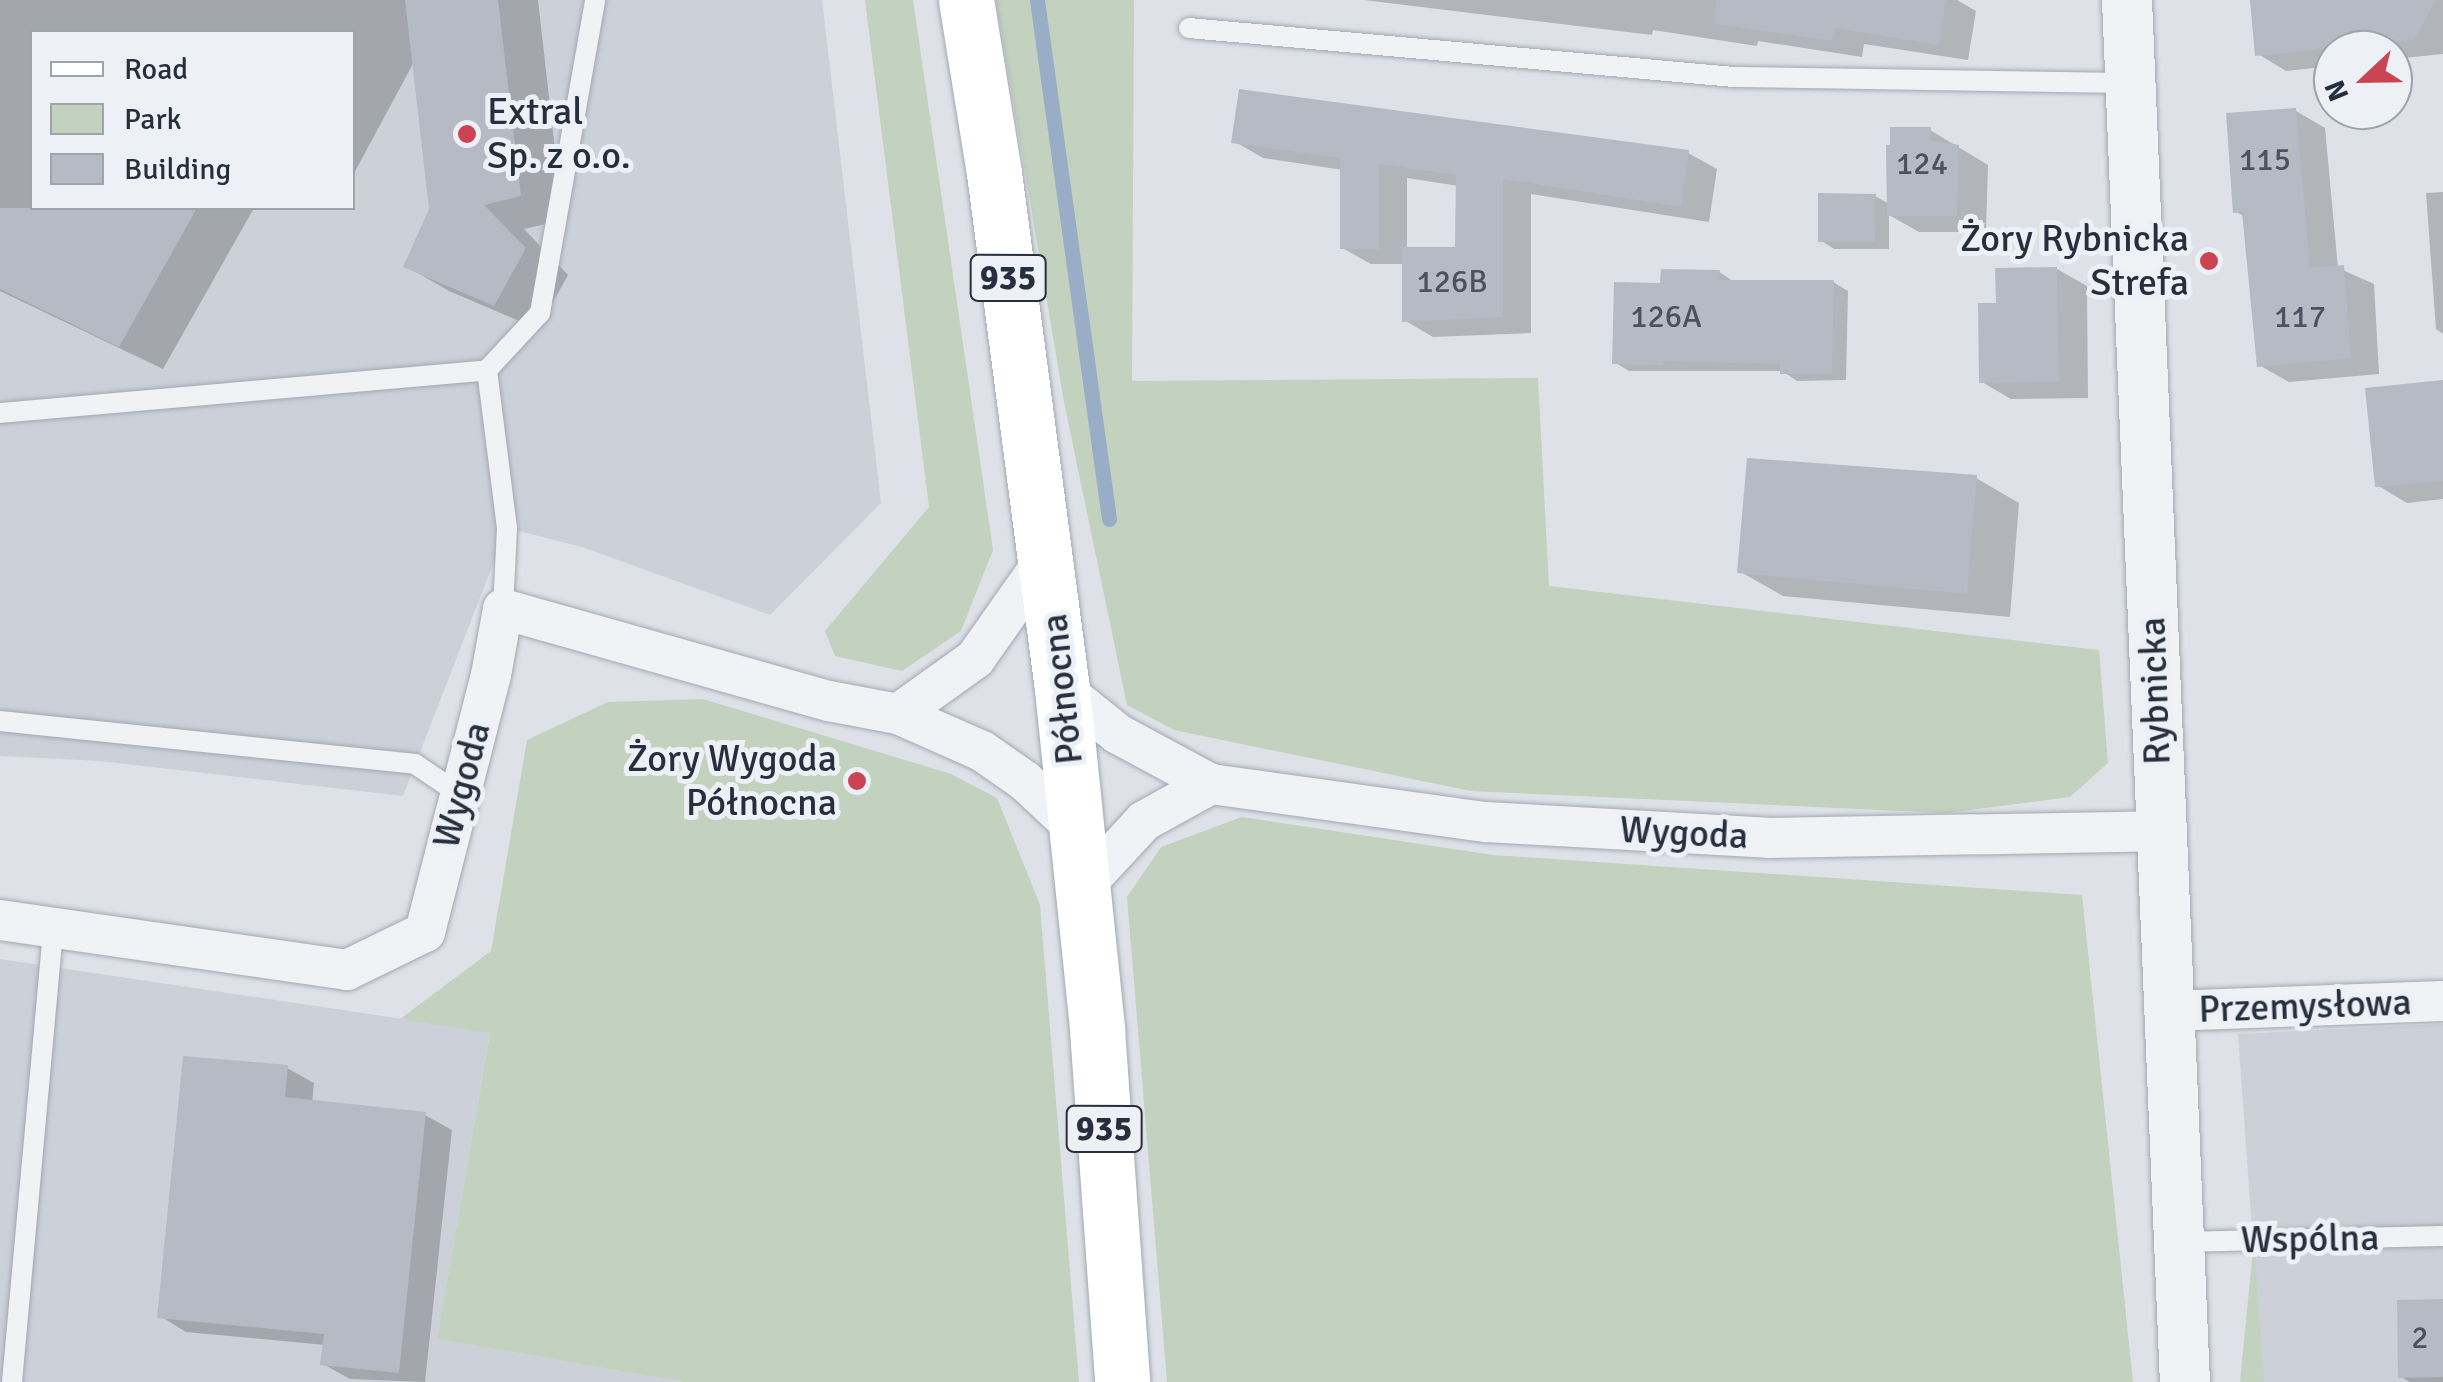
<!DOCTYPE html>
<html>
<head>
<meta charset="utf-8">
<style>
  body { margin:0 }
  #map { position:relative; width:2443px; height:1382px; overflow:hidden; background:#dee1e7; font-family:Signika,sans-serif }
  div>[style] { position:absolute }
  .built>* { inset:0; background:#ccd0d9 }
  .green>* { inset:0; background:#c3d1bf }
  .shadow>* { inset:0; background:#0003 }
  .stream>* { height:15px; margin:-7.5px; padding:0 7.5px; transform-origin:7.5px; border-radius:7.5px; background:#99adc7 }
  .building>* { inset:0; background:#b5bac4 }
  .roads { filter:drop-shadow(0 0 2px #a3a8b1) drop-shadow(0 0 2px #a3a8b1) }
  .service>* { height:20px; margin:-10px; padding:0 10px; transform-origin:10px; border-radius:10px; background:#f0f2f6 }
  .minor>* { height:40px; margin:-20px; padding:0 20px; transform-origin:20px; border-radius:20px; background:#f0f2f6 }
  .tertiary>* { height:50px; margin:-25px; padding:0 25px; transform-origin:25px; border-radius:25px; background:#f0f2f6 }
  .primary>* { height:55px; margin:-27.5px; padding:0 27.5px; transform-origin:27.5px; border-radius:27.5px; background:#fff }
  .dots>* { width:28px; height:28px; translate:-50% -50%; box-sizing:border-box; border:5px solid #edf0f5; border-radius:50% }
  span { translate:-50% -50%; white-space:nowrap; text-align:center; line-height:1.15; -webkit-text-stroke:10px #edf0f5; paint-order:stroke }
  .number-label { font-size:32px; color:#4a5260 }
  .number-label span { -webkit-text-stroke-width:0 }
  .shield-label span { padding:2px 8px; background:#edf0f5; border:2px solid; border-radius:8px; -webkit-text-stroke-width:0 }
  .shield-label { font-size:35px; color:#272f3e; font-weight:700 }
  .poi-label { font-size:38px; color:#272f3e }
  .left { translate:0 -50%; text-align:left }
  .right { translate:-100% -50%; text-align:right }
  .street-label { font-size:38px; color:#272f3e }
  .legend { position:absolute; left:30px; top:30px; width:325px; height:180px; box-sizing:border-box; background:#edf0f5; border:2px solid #9ea3ac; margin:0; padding:12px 18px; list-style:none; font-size:30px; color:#272f3e }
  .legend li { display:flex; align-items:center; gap:20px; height:50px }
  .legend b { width:50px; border:2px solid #9ea3ac }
  .north { position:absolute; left:2313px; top:30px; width:100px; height:100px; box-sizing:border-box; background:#edf0f5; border:2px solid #9ea3ac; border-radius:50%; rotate:248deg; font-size:28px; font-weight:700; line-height:40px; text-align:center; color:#272f3e }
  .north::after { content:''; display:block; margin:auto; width:35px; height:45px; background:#cb4453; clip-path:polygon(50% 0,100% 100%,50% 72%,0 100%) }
</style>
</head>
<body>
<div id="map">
  <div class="built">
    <i style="clip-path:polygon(evenodd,0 0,822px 0,881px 503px,770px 615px,582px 547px,507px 528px,403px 796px,100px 761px,0 756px,0 0,32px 32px,352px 32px,352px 208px,32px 208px,32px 32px)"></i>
    <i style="clip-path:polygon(0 959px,490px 1032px,437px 1339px,684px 1382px,0 1382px)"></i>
    <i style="clip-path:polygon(2443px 1024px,2443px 1382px,2263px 1382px,2238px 1034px)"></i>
  </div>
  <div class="green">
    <i style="clip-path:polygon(865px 0,913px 0,993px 550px,961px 631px,902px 671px,835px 656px,825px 631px,929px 507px)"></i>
    <i style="clip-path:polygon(996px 0,1134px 0,1132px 381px,1538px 378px,1549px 586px,2099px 650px,2108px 763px,2070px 797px,1946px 813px,1471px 791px,1174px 730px,1127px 705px,1064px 402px)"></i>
    <i style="clip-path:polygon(703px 699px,951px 774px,997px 798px,1040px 905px,1079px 1382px,684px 1382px,437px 1339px,490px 1033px,400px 1019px,491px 951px,527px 740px,608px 702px)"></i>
    <i style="clip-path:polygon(1242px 817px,1493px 855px,2082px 895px,2133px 1382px,1167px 1382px,1127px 897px,1161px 847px)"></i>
    <i style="clip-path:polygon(2254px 1240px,2264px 1382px,2240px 1382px)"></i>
  </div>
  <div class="shadow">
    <i style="clip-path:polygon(0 0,538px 0,563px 220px,524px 229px,568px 275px,538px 329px,449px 291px,406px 266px,431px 210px,414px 62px,352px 177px,352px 32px,32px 32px,32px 208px,254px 208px,163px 369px,0 291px)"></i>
    <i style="clip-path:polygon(1364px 0,1957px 0,1976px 11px,1968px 60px,1864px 44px,1862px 57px,1758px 41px,1757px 46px,1653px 30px,1652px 35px)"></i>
    <i style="clip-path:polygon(2252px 0,2443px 0,2443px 54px,2393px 59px,2393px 50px,2333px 50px,2333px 66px,2286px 71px,2258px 54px)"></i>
    <i style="clip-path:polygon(2296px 111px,2325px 128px,2338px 268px,2374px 284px,2379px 374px,2289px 382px,2259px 365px,2245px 217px,2235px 211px)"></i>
    <i style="clip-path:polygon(1930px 130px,1988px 165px,1986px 232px,1919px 232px,1889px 215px,1889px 249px,1834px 249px,1820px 240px,1875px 196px,1889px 204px)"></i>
    <i style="clip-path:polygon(evenodd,1234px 141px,1688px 153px,1717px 169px,1709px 222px,1531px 194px,1531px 333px,1433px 337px,1404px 320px,1404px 264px,1371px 264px,1342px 248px,1343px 170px,1263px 158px,1234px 141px,1407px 178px,1459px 186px,1457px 250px,1407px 250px,1407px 178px)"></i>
    <i style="clip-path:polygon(2443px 192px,2443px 334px,2436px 329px,2426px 193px)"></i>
    <i style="clip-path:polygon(2057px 269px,2087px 286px,2088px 398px,2011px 399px,1982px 382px,1998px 306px)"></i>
    <i style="clip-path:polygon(1719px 272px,1733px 281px,1833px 282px,1848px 291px,1846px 380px,1797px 381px,1782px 371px,1629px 371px,1614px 362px,1663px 286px)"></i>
    <i style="clip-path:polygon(2443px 383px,2443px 499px,2407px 503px,2377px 485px)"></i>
    <i style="clip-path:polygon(1976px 478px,2019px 503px,2010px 617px,1783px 596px,1739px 571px)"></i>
    <i style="clip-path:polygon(287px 1068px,314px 1083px,312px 1103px,425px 1115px,452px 1130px,425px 1382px,350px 1379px,323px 1364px,325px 1345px,186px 1332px,160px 1316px)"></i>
    <i style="clip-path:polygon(2443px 1301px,2443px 1382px,2410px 1382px,2401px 1377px)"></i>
  </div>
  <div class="stream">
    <i style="left:1037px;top:0;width:524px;rotate:82.1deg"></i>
  </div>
  <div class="building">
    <i style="clip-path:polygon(405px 0,498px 0,521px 196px,484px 205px,526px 248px,494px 306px,403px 267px,429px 209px)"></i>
    <i style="clip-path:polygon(1716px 0,1946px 0,1939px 45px,1835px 28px,1833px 41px,1715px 24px)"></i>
    <i style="clip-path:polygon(2250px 0,2436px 0,2414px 40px,2255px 56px)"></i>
    <i style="clip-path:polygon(1239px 89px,1689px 150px,1681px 207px,1503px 179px,1503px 317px,1402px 322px,1402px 247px,1455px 247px,1456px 175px,1379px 164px,1379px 249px,1340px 249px,1340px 158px,1231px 143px)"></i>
    <i style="clip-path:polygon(2296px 108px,2310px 268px,2344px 265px,2351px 358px,2257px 367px,2242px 212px,2233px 213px,2226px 113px)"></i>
    <i style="clip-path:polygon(1890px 127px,1931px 127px,1930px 140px,1959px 145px,1957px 216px,1887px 216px,1886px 145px,1890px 145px)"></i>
    <i style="clip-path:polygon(1818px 193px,1876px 194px,1875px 242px,1818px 242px)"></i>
    <i style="clip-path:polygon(0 208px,197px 208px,119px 347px,0 289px)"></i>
    <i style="clip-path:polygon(2057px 267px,2059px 382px,1979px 383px,1978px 303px,1996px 303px,1995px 268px)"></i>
    <i style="clip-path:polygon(1661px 269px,1720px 270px,1719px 280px,1834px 280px,1832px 374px,1780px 374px,1780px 364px,1663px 361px,1664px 365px,1612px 364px,1614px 282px,1660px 283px)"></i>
    <i style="clip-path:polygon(2443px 380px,2443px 481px,2375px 487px,2365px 388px)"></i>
    <i style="clip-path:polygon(1747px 458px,1977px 475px,1967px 594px,1737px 573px)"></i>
    <i style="clip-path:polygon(183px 1056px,288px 1065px,285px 1097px,426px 1112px,399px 1373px,320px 1365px,324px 1334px,157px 1318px)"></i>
    <i style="clip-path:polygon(2443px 1299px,2443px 1377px,2398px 1378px,2397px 1300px)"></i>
  </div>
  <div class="roads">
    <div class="service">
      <i style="left:1189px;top:28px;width:547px;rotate:5.14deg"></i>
      <i style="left:1734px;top:77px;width:395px;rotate:0.9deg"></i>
      <i style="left:487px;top:370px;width:78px;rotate:-47.1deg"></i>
      <i style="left:540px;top:313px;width:318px;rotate:-80deg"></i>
      <i style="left:0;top:413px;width:489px;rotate:-5deg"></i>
      <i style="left:487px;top:370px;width:159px;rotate:82.8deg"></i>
      <i style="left:507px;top:528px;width:81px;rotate:92.8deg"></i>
      <i style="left:0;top:721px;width:417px;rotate:5.9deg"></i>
      <i style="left:415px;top:764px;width:52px;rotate:34deg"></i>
      <i style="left:2179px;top:1242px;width:264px;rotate:-1.3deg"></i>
      <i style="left:12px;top:1382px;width:456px;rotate:-84.8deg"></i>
    </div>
    <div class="minor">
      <i style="left:1062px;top:689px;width:72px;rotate:38.8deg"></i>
      <i style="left:1118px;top:734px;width:106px;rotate:28.3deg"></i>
      <i style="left:1211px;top:784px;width:278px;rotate:7.9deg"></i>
      <i style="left:1486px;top:822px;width:282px;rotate:3.2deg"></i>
      <i style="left:1768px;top:838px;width:392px;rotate:-1deg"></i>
      <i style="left:898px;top:714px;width:95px;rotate:-35.5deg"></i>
      <i style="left:975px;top:659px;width:125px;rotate:-54.8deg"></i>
      <i style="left:1082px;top:888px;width:91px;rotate:-47.2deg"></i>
      <i style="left:1144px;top:821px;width:77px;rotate:-28.9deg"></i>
      <i style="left:0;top:920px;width:351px;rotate:8.2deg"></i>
      <i style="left:347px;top:970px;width:87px;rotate:-26deg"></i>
      <i style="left:425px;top:932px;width:265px;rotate:-75.6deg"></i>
      <i style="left:491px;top:675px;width:67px;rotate:-79.7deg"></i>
      <i style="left:503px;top:609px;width:339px;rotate:15.8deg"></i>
      <i style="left:829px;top:701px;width:70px;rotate:10.7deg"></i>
      <i style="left:898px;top:714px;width:92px;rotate:23.8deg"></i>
      <i style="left:982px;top:751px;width:52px;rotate:34.9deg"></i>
      <i style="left:1025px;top:781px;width:70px;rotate:43.3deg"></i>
      <i style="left:2168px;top:1011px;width:275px;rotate:-2.1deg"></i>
    </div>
    <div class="tertiary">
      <i style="left:2127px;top:0;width:1383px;rotate:87.6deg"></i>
    </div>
    <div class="primary">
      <i style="left:966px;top:0;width:175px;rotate:80.8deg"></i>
      <i style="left:994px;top:173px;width:520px;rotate:82.49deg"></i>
      <i style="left:1062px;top:689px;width:343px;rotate:84.1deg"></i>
      <i style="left:1097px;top:1030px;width:353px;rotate:85.9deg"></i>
    </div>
  </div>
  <div class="dots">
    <i style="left:467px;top:134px;background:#cb4453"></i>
    <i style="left:2209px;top:261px;background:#cb4453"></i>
    <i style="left:857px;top:781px;background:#cb4453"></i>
  </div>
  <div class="number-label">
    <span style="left:2265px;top:160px">115</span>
    <span style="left:1922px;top:164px">124</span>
    <span style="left:1452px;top:282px">126B</span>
    <span style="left:1666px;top:317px">126A</span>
    <span style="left:2300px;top:317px">117</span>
    <span style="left:2420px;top:1338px">2</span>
  </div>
  <div class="shield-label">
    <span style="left:1008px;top:278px">935</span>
    <span style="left:1104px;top:1129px">935</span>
  </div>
  <div class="poi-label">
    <span class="left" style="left:487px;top:134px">Extral<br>Sp. z o.o.</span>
    <span class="right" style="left:2189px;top:261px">Żory Rybnicka<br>Strefa</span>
    <span class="right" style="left:837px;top:781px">Żory Wygoda<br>Północna</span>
  </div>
  <div class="street-label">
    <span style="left:1062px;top:689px;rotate:-96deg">Północna</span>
    <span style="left:2155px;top:691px;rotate:-92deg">Rybnicka</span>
    <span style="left:462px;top:785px;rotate:-75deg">Wygoda</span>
    <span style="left:1684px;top:833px;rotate:3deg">Wygoda</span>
    <span style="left:2305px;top:1006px;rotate:-2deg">Przemysłowa</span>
    <span style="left:2310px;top:1239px;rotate:-1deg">Wspólna</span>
  </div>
  <ul class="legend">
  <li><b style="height:12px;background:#fff"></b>Road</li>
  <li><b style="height:28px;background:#c3d1bf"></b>Park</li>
  <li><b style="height:28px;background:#b5bac4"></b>Building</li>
  </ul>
  <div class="north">N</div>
</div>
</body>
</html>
